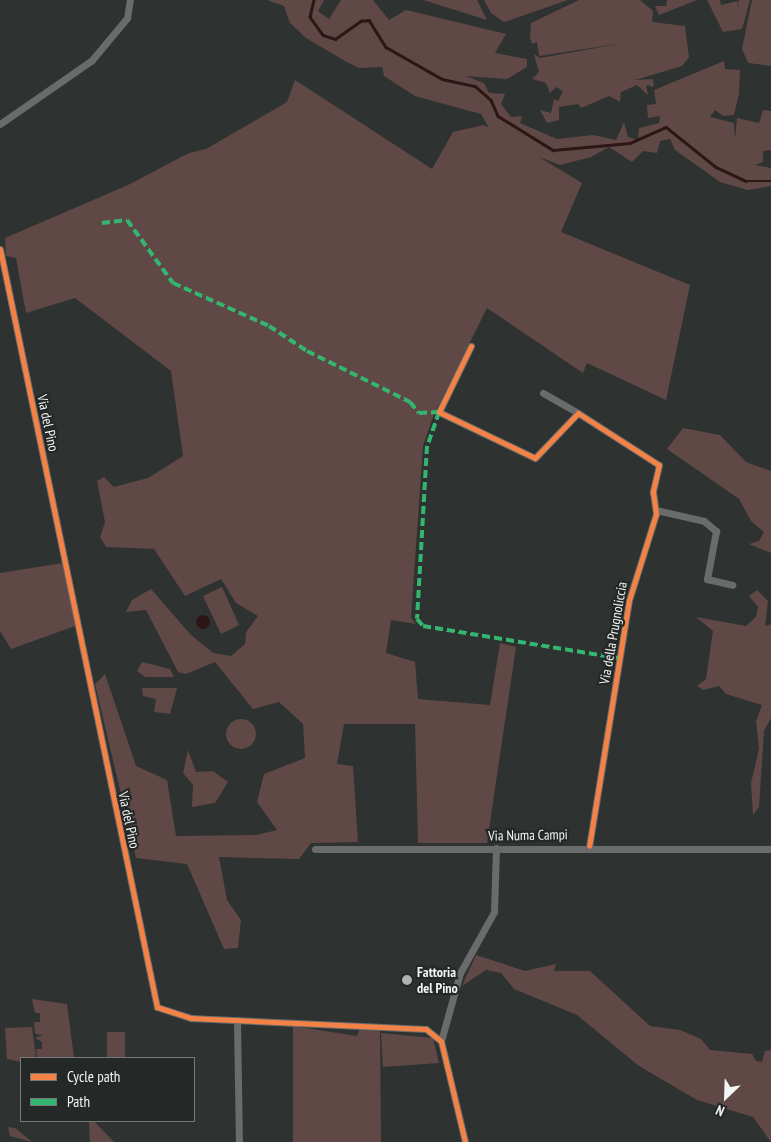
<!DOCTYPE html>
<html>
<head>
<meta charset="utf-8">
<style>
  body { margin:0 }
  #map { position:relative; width:771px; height:1142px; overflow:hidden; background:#2e3230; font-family:"PT Sans Narrow",sans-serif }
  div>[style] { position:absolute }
  .green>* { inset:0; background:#604846 }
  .round { border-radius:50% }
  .water>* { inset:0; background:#2f1616 }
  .stream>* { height:2.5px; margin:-1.25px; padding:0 1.25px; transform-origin:1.25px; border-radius:1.25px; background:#2f1616 }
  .minor>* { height:7px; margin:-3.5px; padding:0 3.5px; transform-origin:3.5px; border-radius:3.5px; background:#6a6c6c }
  .quiet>* { height:4px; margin-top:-2px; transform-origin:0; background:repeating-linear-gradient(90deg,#33b770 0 8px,transparent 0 12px) }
  .cycleway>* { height:5px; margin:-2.5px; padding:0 2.5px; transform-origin:2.5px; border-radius:2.5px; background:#f48246 }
  .dots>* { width:14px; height:14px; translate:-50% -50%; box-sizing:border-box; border:2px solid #242927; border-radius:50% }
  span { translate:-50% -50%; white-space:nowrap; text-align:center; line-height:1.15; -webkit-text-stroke:4.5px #242927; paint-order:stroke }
  .street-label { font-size:14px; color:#f1f5f3 }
  .poi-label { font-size:14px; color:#f1f5f3; font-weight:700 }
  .left { translate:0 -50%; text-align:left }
  .legend { position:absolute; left:20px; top:1057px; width:175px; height:65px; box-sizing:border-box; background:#242927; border:1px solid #767b79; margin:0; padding:6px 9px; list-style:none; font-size:15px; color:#f1f5f3 }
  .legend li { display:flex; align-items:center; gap:10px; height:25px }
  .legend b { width:25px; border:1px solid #767b79 }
  .north { position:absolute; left:701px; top:1072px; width:50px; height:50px; -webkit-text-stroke:4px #242927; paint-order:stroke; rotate:204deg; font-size:14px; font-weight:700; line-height:20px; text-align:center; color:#f1f5f3 }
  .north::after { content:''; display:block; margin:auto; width:18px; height:22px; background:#f1f5f3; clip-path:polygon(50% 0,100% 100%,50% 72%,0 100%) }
</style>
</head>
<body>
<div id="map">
  <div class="green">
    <i style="clip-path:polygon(267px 0,324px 0,318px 11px,329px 19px,341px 0,373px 0,389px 20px,406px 10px,506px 34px,495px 53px,527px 59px,527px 67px,507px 79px,465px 76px,484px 83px,489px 93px,505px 94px,501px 104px,511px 117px,522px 116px,520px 123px,557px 139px,593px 135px,616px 140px,624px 122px,628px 137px,638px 140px,639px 128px,659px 123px,660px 116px,648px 118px,647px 105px,656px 104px,654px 90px,724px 61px,725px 69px,740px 70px,739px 94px,734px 115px,723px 116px,715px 110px,710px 117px,734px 123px,735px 139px,737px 118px,759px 123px,763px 110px,771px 111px,771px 150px,763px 151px,763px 162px,755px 165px,771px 168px,771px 186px,748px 190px,720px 182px,675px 150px,670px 139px,660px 141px,657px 153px,643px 151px,632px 162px,609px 147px,591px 157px,560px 165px,539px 157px,582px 183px,561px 232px,690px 285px,666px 400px,587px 363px,583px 373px,487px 308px,433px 417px,423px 446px,411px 618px,416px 624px,391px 620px,386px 653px,415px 662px,418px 699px,490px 705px,500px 643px,516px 647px,487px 843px,418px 843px,415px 724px,344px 724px,337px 764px,353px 766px,358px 842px,311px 843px,299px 859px,219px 857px,227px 900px,241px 920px,238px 948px,224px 949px,187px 864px,136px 858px,95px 684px,105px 674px,136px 766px,167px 780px,176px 836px,256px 835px,277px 830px,257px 802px,264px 774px,305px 758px,303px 724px,279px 702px,253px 709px,215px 662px,186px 674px,178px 672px,146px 610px,126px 612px,132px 600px,151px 589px,191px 635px,213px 653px,231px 656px,245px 644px,246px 632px,258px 616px,236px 603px,221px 579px,185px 596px,154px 549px,106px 547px,100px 537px,105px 522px,97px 481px,104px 477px,114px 487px,148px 478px,183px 456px,171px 371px,75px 298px,26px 313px,16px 258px,6px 256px,5px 238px,128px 185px,189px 153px,206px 149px,287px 102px,295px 80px,432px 169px,453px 132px,484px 125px,489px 128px,481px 114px,415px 96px,384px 76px,382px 67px,359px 68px,345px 61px,306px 38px,290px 23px,284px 6px)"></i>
    <i style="clip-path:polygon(424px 0,477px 0,487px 20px,439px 5px)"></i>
    <i style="clip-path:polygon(484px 0,568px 0,504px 22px,491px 13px)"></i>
    <i style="clip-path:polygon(579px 0,640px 0,653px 11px,652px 22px,685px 26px,689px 57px,682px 66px,635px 80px,653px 79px,654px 87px,646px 85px,648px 95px,637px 85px,621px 92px,620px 102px,609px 96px,581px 108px,578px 104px,559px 107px,559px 120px,547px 123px,540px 110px,551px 113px,554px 99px,558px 101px,563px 91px,556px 87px,550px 93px,546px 83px,532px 79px,539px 72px,534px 54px,540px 58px,624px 43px,539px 56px,537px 42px,532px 44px,530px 37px,531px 23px)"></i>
    <i style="clip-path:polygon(667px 0,697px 0,659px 15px,655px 6px,666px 6px)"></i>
    <i style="clip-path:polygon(707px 0,720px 0,721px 5px,738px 1px,737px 8px,739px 0,750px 0,742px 29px,723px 32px)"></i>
    <i style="clip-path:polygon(752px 0,771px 0,771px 66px,748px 63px,742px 49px)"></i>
    <i style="clip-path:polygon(683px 428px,720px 435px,746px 462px,771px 471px,771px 553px,749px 544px,759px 541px,764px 532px,751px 521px,739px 499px,667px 449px)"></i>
    <i style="clip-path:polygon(63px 563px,78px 625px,11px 649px,0 631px,0 573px)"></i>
    <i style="clip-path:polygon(222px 587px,239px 625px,221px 634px,203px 596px)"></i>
    <i style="clip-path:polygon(757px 590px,768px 601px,765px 626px,771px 624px,771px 718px,764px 731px,759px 807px,753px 815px,751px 783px,759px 749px,756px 721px,762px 705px,726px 694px,719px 686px,703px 690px,697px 686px,706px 679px,713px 631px,696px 617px,746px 626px,756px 617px,758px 607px,749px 596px)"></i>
    <i style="clip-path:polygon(142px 662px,170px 669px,174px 677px,145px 677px,137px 671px)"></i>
    <i style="clip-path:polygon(142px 688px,177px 688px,170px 714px,154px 712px,156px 699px,143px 696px)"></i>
    <i class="round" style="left:226px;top:719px;width:30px;height:30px"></i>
    <i style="clip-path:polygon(188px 750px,196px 772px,213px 771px,228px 782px,215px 803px,192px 807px,193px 785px,183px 773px)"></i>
    <i style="clip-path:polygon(476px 955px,525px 971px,556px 964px,554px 971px,590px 971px,650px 1026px,680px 1030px,701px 1039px,710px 1050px,752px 1054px,756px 1061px,762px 1062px,765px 1051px,771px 1050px,771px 1142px,753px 1117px,697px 1100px,639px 1066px,577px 1015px,514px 989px,501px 973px,486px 970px,462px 986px)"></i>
    <i style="clip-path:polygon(32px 999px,67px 1004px,74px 1058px,37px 1058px,36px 1049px,42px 1049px,42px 1042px,35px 1038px,43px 1035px,35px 1034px,34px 1022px,40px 1022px,40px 1013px,35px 1013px)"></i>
    <i style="clip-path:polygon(293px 1026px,357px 1036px,359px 1030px,380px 1030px,381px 1142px,293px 1142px)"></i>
    <i style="clip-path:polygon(32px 1027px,36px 1058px,21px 1058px,21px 1062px,7px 1059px,5px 1028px)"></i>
    <i style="clip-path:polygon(107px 1032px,125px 1032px,125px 1058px,107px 1058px)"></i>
    <i style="clip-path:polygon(381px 1033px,433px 1038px,439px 1063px,383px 1067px)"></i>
    <i style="clip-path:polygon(89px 1121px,94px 1121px,114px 1142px,90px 1142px)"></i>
    <i style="clip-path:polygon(8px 1127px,15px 1128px,32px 1142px,10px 1136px)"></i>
  </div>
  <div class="water">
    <i class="round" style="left:196px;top:615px;width:14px;height:14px"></i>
  </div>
  <div class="stream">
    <i style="left:314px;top:0;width:17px;rotate:103deg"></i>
    <i style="left:310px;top:17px;width:22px;rotate:54deg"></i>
    <i style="left:323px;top:35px;width:13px;rotate:18deg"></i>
    <i style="left:335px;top:39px;width:32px;rotate:-35deg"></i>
    <i style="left:361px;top:21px;width:8px;rotate:-7deg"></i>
    <i style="left:369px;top:20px;width:32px;rotate:58deg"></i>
    <i style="left:386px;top:47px;width:64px;rotate:29.7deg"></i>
    <i style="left:442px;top:79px;width:34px;rotate:12deg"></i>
    <i style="left:475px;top:86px;width:21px;rotate:41deg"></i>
    <i style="left:491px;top:100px;width:17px;rotate:66deg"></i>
    <i style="left:498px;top:116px;width:65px;rotate:31.7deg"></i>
    <i style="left:553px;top:150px;width:77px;rotate:-5.2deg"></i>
    <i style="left:630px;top:143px;width:39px;rotate:-24deg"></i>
    <i style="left:666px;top:127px;width:64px;rotate:38.7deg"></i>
    <i style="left:716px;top:167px;width:33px;rotate:25deg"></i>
    <i style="left:746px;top:181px;width:25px"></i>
  </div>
  <div class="minor">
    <i style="left:0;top:124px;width:112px;rotate:-34.8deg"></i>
    <i style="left:92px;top:60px;width:55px;rotate:-50.2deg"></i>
    <i style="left:127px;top:18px;width:18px;rotate:-81deg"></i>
    <i style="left:0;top:249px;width:774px;rotate:78.3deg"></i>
    <i style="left:157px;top:1007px;width:36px;rotate:18deg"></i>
    <i style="left:191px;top:1018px;width:235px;rotate:2.7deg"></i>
    <i style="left:426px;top:1029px;width:19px;rotate:39deg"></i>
    <i style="left:441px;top:1041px;width:104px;rotate:76.6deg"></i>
    <i style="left:471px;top:346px;width:73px;rotate:115.9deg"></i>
    <i style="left:439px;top:412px;width:106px;rotate:25.6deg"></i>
    <i style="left:535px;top:458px;width:62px;rotate:-46.3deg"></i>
    <i style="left:578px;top:413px;width:96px;rotate:32.7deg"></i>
    <i style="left:659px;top:465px;width:28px;rotate:103deg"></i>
    <i style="left:653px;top:492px;width:22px;rotate:82deg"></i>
    <i style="left:656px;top:514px;width:90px;rotate:107.4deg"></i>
    <i style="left:629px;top:600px;width:249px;rotate:99.2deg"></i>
    <i style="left:543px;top:393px;width:40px;rotate:29.7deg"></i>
    <i style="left:656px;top:510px;width:49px;rotate:12.9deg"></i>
    <i style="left:704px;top:521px;width:16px;rotate:40deg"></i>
    <i style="left:716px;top:531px;width:49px;rotate:100.6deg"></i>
    <i style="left:707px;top:579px;width:26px;rotate:13deg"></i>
    <i style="left:315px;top:849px;width:456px"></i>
    <i style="left:237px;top:1020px;width:122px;rotate:89.1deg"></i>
    <i style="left:441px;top:1041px;width:71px;rotate:-74.4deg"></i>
    <i style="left:460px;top:973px;width:70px;rotate:-60.9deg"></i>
    <i style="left:494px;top:912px;width:64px;rotate:-88.2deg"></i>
  </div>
  <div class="quiet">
    <i style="left:102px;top:223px;width:25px;rotate:-7deg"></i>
    <i style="left:127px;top:220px;width:78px;rotate:53.9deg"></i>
    <i style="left:173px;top:283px;width:105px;rotate:24.1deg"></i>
    <i style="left:269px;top:326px;width:45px;rotate:33.3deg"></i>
    <i style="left:307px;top:351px;width:115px;rotate:26.3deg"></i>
    <i style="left:410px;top:402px;width:14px;rotate:51deg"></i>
    <i style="left:419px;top:413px;width:20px;rotate:-3deg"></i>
    <i style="left:439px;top:412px;width:36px;rotate:109deg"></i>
    <i style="left:427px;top:446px;width:173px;rotate:93.3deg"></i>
    <i style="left:417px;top:619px;width:9px;rotate:49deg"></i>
    <i style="left:423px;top:626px;width:199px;rotate:9.3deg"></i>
  </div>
  <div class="cycleway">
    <i style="left:0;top:249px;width:774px;rotate:78.3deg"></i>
    <i style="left:157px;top:1007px;width:36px;rotate:18deg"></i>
    <i style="left:191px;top:1018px;width:235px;rotate:2.7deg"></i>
    <i style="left:426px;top:1029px;width:19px;rotate:39deg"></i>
    <i style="left:441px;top:1041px;width:104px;rotate:76.6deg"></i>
    <i style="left:471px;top:346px;width:73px;rotate:115.9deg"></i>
    <i style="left:439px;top:412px;width:106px;rotate:25.6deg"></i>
    <i style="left:535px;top:458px;width:62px;rotate:-46.3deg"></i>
    <i style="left:578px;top:413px;width:96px;rotate:32.7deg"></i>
    <i style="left:659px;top:465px;width:28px;rotate:103deg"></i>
    <i style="left:653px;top:492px;width:22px;rotate:82deg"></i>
    <i style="left:656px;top:514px;width:90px;rotate:107.4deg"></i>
    <i style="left:629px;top:600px;width:249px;rotate:99.2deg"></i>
  </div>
  <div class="dots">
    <i style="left:407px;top:980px;background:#adb1af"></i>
  </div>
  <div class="street-label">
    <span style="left:48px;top:423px;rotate:78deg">Via del Pino</span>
    <span style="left:613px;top:633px;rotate:-80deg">Via della Prugnoliccia</span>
    <span style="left:129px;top:820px;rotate:78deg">Via del Pino</span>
    <span style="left:528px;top:835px;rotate:-1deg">Via Numa Campi</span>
  </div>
  <div class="poi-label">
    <span class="left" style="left:417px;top:980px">Fattoria<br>del Pino</span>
  </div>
  <ul class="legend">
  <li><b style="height:6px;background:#f48246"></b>Cycle path</li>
  <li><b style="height:6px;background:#33b770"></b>Path</li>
  </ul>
  <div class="north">N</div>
</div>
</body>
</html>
